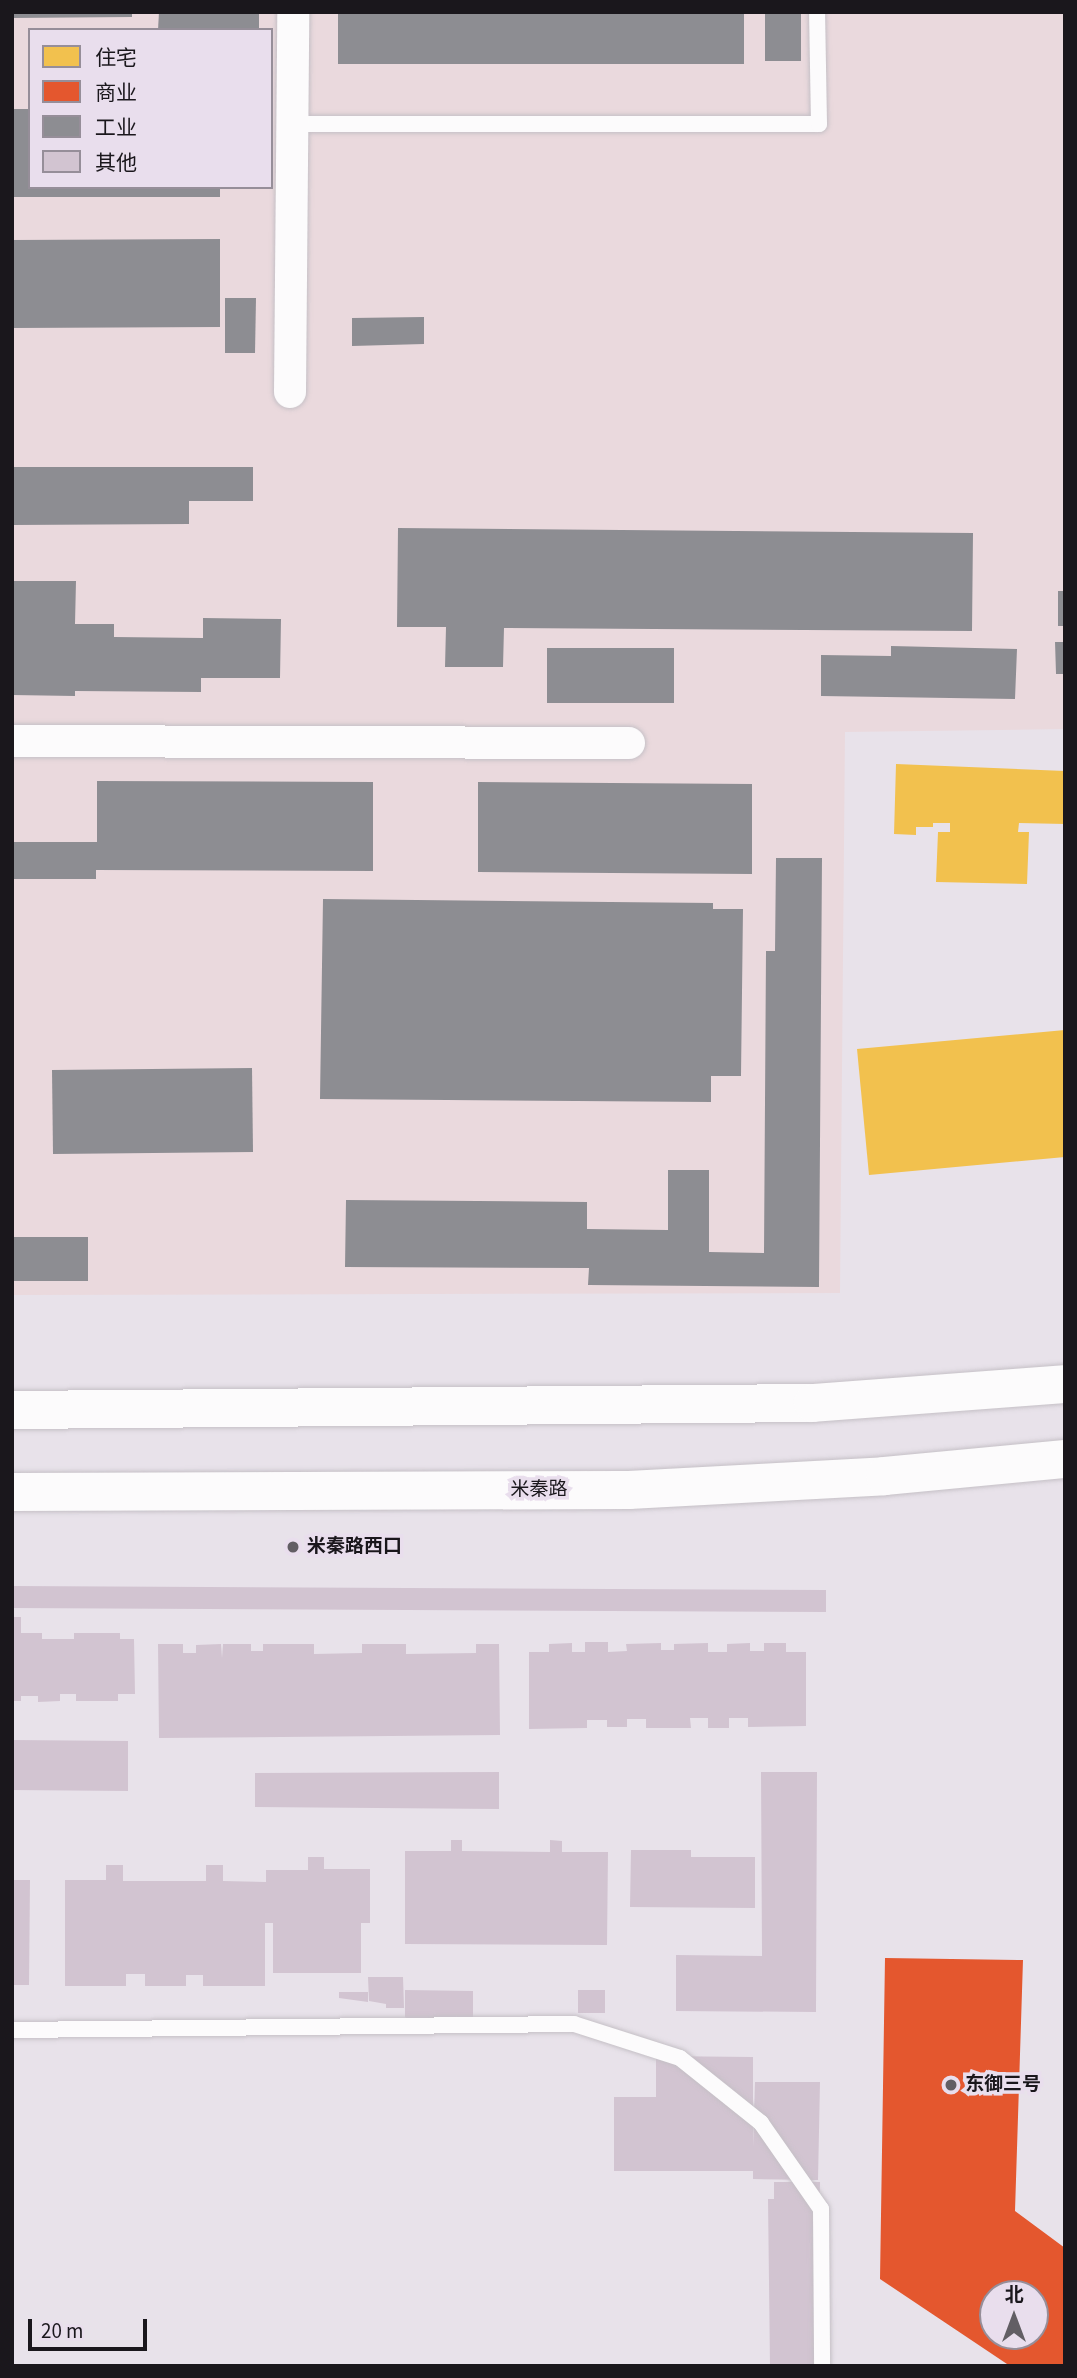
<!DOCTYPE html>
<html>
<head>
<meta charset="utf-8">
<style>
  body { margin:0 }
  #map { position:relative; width:1077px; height:2378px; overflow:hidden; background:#e8e2ea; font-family:"Source Sans 3","Noto Sans SC",sans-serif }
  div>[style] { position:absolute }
  .industrial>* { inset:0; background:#ead9dd }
  .homes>* { inset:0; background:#f2c14e }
  .shops>* { inset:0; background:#e4572e }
  .industry>* { inset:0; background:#8d8d92 }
  .building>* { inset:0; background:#d2c4d1 }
  .roads { filter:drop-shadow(0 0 2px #c5c0c6) drop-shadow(0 0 2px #c5c0c6) }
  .service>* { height:16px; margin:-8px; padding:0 8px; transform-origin:8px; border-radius:8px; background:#fcfbfc }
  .minor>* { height:32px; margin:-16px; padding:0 16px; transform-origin:16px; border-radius:16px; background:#fcfbfc }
  .tertiary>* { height:38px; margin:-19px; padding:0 19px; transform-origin:19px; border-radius:19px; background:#fcfbfc }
  .dots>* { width:19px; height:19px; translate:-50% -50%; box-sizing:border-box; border:4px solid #e9deed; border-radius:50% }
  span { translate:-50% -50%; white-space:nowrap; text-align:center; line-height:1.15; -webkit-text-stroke:7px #e9deed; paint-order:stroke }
  .street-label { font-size:19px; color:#1a171c }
  .poi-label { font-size:19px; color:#1a171c; font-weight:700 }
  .left { translate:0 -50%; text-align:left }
  .frame { position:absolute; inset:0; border:14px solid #1a171c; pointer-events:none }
  .legend { position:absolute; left:28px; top:28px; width:245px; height:161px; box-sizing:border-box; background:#e9deed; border:2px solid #968e99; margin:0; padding:9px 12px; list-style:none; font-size:21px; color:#1a171c }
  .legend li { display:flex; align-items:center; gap:14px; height:35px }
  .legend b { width:35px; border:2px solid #968e99 }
  .north { position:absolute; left:979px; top:2280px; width:70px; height:70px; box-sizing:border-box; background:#e9deed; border:2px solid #968e99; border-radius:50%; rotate:0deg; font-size:19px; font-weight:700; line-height:28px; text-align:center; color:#1a171c }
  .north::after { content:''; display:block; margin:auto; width:24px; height:32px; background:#625e64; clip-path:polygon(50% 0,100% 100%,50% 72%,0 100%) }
  .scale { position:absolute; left:28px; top:2319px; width:119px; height:32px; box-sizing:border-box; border:4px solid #1a171c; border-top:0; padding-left:9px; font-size:21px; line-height:24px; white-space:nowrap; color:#1a171c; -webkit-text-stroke:5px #e9deed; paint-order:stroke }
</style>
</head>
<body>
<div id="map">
  <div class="industrial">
    <i style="clip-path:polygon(evenodd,12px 12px,1065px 12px,1065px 729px,845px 732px,840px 1293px,12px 1295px,12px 12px,30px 30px,271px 30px,271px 187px,30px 187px,30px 30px)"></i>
  </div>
  <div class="homes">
    <i style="clip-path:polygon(896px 764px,1065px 771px,1065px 824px,1019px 823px,1018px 832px,1029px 832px,1027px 884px,936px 882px,938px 832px,950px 832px,950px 823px,933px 823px,933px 827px,916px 827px,916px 835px,894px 834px)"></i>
    <i style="clip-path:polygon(1065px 1030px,1065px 1157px,869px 1175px,857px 1049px)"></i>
  </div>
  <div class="shops">
    <i style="clip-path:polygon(evenodd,885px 1958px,1023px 1960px,1015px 2211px,1065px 2248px,1065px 2366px,1010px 2366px,880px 2279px,885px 1958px,993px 2294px,1035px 2294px,1035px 2336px,993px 2336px,993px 2294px)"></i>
  </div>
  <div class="industry">
    <i style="clip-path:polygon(12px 12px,132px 12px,132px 17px,12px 18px)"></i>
    <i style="clip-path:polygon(159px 12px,259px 12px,259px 30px,158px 30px)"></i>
    <i style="clip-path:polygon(338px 12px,744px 12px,744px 64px,338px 64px)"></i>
    <i style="clip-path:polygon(765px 12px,801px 12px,801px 61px,765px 61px)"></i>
    <i style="clip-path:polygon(12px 109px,30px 109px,30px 187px,220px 187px,220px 197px,12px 197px)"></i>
    <i style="clip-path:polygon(220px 239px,220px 327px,12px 328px,12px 240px)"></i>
    <i style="clip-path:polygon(225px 298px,256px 298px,255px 353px,225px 353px)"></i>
    <i style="clip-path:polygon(424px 317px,424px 344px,352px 346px,352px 318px)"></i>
    <i style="clip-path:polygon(12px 467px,253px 467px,253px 501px,189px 501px,189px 524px,12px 525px)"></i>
    <i style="clip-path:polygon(398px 528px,973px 533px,972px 631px,504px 628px,503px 667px,445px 667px,446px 627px,397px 627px)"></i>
    <i style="clip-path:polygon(12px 581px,76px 581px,75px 624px,114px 624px,114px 637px,203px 638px,203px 618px,281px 619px,280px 678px,201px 678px,201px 692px,75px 691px,75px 696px,12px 695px)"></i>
    <i style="clip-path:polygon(1058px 591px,1065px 591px,1065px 626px,1058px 626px)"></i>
    <i style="clip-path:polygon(1055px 642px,1065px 642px,1065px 674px,1056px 674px)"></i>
    <i style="clip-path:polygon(891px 646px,1017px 649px,1015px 699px,821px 696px,821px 655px,891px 656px)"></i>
    <i style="clip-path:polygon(547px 648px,674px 648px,674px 703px,547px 703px)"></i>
    <i style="clip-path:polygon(97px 781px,373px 782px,373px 871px,96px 870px,96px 879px,12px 879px,12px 842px,97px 842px)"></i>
    <i style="clip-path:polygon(478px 782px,752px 784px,752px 874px,478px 872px)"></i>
    <i style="clip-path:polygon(776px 858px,822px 858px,819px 1287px,588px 1285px,589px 1268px,345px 1267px,346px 1200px,587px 1202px,587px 1229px,668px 1230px,668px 1170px,709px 1170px,709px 1252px,764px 1253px,766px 951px,775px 951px)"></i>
    <i style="clip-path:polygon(323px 899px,713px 903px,713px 909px,743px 909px,741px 1076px,711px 1076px,711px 1102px,320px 1099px)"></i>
    <i style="clip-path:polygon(252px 1068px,253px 1152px,53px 1154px,52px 1070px)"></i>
    <i style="clip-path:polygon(12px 1237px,88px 1237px,88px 1281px,12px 1281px)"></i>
  </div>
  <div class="building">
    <i style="clip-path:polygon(12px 1586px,826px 1590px,826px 1612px,12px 1608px)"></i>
    <i style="clip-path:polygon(12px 1617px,21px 1617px,21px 1633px,42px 1633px,42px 1639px,74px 1639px,74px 1633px,120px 1633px,120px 1639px,134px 1639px,135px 1694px,118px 1694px,118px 1701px,76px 1701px,76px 1694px,60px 1694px,60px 1701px,38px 1702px,38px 1696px,21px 1696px,21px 1701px,12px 1701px)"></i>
    <i style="clip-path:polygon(585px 1642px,608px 1642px,608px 1652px,627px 1651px,626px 1644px,661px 1643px,661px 1650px,674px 1650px,674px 1644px,708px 1643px,708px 1652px,727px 1652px,727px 1644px,750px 1643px,750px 1651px,764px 1651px,764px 1643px,786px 1643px,786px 1652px,806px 1652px,806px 1726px,748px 1727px,748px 1718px,729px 1718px,729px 1728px,708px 1728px,708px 1718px,690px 1718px,691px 1728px,646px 1728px,646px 1719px,627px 1719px,627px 1727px,607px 1727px,607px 1720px,587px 1720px,587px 1728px,529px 1729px,529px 1652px,549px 1652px,549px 1644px,572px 1643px,572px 1652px,585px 1652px)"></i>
    <i style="clip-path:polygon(158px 1644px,183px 1644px,183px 1653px,196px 1653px,196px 1645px,221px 1644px,222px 1658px,223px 1644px,251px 1644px,251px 1651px,263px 1651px,263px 1644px,314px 1644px,314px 1654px,362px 1653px,362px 1644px,406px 1644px,406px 1654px,476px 1653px,476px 1644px,499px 1644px,500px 1735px,159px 1738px)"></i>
    <i style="clip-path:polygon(12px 1740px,128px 1741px,128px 1791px,12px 1790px)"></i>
    <i style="clip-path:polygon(499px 1772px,499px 1809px,255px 1807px,255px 1773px)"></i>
    <i style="clip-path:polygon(761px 1772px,817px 1772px,816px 2012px,676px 2011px,676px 1955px,762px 1956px)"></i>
    <i style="clip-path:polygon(451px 1840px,462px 1840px,462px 1851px,550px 1852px,550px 1840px,562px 1841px,562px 1852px,608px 1852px,607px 1945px,405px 1944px,405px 1851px,451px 1851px)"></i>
    <i style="clip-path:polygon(631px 1850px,691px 1850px,691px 1857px,755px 1857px,755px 1908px,630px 1907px)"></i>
    <i style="clip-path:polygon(308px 1857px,324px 1857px,324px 1869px,370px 1869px,370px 1923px,361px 1923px,361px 1973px,273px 1973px,273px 1923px,265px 1923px,265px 1986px,203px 1986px,203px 1975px,186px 1975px,186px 1986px,145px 1986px,145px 1974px,126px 1974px,126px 1986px,65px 1986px,65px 1880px,106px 1880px,106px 1865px,123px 1865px,123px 1881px,206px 1881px,206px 1865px,223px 1865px,223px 1881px,266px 1882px,266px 1870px,308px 1870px)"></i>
    <i style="clip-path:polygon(12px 1880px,30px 1880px,29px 1985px,12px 1985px)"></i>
    <i style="clip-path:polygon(368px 1977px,403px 1977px,404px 2008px,386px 2008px,386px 2004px,369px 2001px)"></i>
    <i style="clip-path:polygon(405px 1990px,473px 1991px,473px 2025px,457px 2025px,457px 2015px,456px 2025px,413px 2025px,405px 2017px)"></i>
    <i style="clip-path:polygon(578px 1990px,605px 1990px,605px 2013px,578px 2013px)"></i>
    <i style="clip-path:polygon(339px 1992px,368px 1992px,368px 2002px,339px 1998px)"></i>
    <i style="clip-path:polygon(656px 2056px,753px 2057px,753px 2147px,755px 2082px,820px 2082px,818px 2180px,753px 2179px,753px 2171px,614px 2171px,614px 2097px,656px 2097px)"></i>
    <i style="clip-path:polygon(774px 2182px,820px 2182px,815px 2366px,770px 2366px,768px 2199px,774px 2199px)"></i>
  </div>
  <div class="roads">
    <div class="service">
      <i style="left:292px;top:124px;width:527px"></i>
      <i style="left:819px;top:124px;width:112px;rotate:-91deg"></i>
      <i style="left:12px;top:2030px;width:562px;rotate:-0.61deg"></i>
      <i style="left:574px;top:2024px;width:111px;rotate:17.8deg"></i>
      <i style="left:680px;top:2058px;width:104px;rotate:38.7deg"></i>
      <i style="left:761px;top:2123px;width:105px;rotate:55.1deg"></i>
      <i style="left:821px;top:2209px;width:157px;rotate:89.6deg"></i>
    </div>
    <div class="minor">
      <i style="left:290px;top:392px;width:380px;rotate:-89.5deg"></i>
      <i style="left:12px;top:741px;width:617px;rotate:0.19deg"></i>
    </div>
    <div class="tertiary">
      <i style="left:12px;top:1410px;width:801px;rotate:-0.5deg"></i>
      <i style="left:813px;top:1403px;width:253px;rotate:-4.3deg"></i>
      <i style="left:12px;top:1492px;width:617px;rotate:-0.19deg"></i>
      <i style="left:629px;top:1490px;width:256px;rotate:-3.1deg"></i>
      <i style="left:885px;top:1476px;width:181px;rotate:-5.4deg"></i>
    </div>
  </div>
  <div class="dots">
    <i style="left:293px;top:1547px;background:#625e64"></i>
    <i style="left:951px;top:2085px;background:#625e64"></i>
  </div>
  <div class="street-label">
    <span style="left:539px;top:1490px">米秦路</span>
  </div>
  <div class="poi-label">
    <span class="left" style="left:307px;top:1547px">米秦路西口</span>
    <span class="left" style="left:965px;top:2085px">东御三号</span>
  </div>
  <div class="frame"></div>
  <ul class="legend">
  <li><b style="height:19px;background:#f2c14e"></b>住宅</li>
  <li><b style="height:19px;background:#e4572e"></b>商业</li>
  <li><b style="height:19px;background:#8d8d92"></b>工业</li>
  <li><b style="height:19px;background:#d2c4d1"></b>其他</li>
  </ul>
  <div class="north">北</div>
  <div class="scale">20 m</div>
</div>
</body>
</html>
